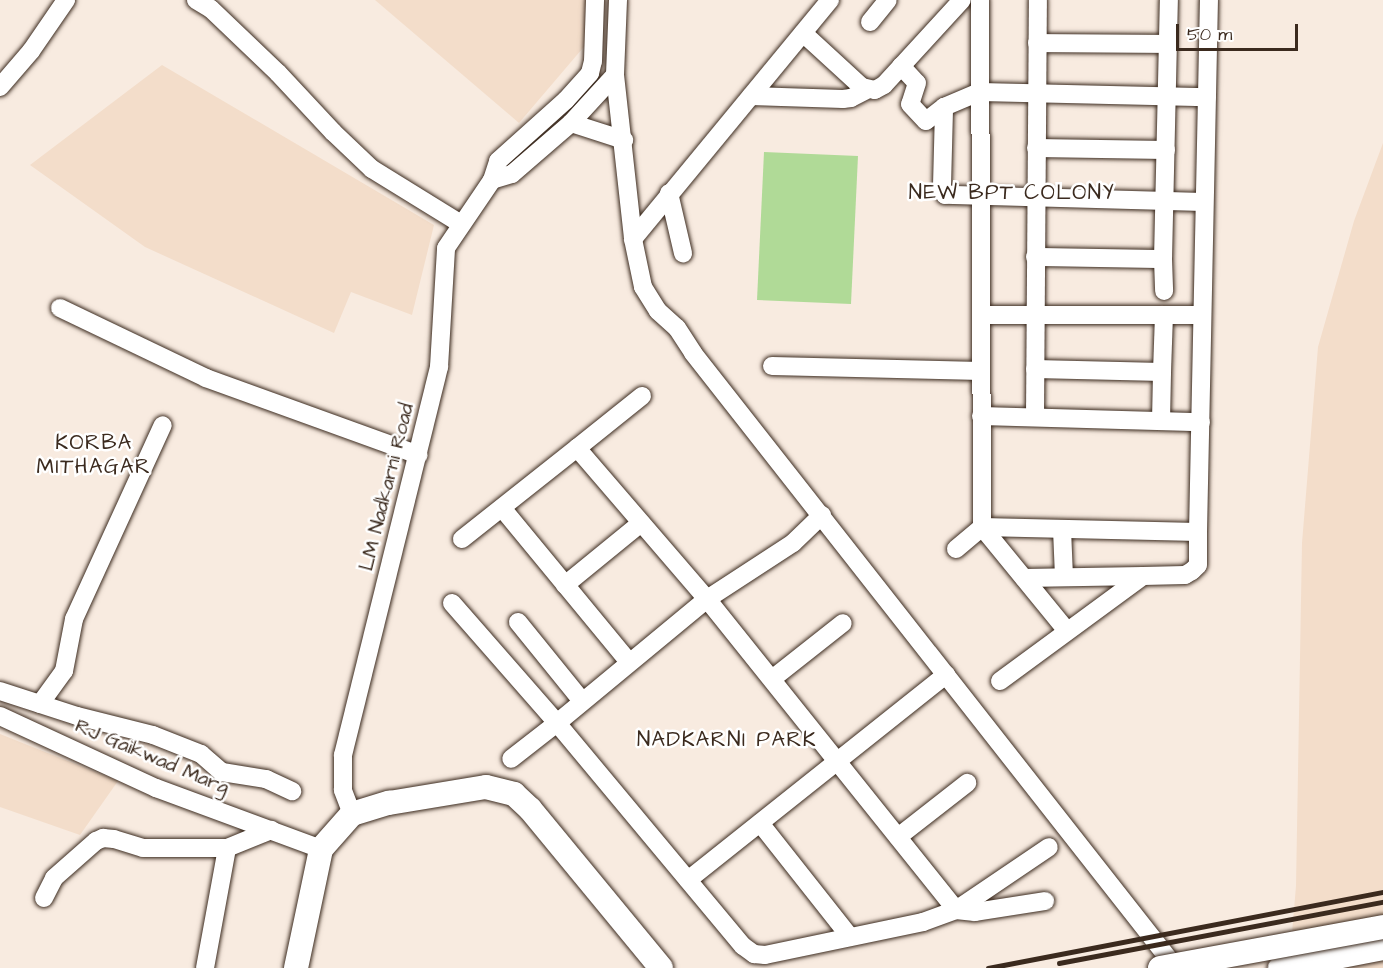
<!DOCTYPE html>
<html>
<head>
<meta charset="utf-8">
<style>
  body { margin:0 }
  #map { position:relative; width:1383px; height:968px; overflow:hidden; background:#f8ebe0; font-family:"Architects Daughter",sans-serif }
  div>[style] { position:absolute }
  .built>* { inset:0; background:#f3ddca }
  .green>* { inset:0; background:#b0da97 }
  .roads { filter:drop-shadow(0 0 2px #3b2a1e) drop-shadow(0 0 2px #3b2a1e) }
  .minor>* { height:18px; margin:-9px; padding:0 9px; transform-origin:9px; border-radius:9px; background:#fff }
  .major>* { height:24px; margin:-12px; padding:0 12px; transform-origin:12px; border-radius:12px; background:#fff }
  .rail>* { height:4.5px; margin:-2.25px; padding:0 2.25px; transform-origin:2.25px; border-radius:2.25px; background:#3b2a1e }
  .bridges { filter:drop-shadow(0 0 2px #3b2a1e) drop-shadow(0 0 2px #3b2a1e) }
  .major-bridge>* { height:24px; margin:-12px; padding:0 12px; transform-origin:12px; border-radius:12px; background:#fff }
  span { translate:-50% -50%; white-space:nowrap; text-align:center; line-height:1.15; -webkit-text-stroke:5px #fff; paint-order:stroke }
  .street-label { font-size:20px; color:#3b2a1e }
  .neighbourhood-label { font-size:21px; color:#3b2a1e; letter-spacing:1.5px }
  .scale { position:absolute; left:1176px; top:24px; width:122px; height:27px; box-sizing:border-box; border:3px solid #3b2a1e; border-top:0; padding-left:8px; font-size:18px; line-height:21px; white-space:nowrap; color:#3b2a1e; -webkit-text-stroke:4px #fff; paint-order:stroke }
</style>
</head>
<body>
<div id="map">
  <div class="built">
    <i style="clip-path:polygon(375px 0,589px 0,588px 42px,519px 123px)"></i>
    <i style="clip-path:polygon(162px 65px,434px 225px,412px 315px,351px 292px,334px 333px,145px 247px,30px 165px)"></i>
    <i style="clip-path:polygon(1383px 143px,1383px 968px,1289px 968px,1296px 886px,1302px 543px,1318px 347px,1354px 221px)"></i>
    <i style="clip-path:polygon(0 734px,118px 781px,80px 835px,0 807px)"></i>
  </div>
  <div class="green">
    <i style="clip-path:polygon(764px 152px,858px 156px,851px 304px,757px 300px)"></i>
  </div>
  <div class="roads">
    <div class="minor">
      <i style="left:196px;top:0;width:17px;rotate:31deg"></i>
      <i style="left:211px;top:9px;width:93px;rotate:43.7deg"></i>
      <i style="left:278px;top:73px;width:81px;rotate:47deg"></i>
      <i style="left:333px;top:132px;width:54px;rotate:43.5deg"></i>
      <i style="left:372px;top:169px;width:105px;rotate:31.7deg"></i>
      <i style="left:618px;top:0;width:75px;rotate:92.3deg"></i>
      <i style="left:615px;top:75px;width:165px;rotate:83.7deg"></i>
      <i style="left:633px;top:239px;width:49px;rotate:78.2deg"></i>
      <i style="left:643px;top:287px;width:28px;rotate:58deg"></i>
      <i style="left:658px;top:311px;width:25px;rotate:42deg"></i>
      <i style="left:677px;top:328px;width:30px;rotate:57deg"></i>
      <i style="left:693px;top:353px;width:782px;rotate:51.86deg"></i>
      <i style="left:980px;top:0;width:527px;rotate:89.78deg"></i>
      <i style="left:982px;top:527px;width:134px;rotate:50.7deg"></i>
      <i style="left:870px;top:22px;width:28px;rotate:-51deg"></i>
      <i style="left:803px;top:33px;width:80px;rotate:42.5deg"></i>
      <i style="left:862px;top:87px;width:13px;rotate:13deg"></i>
      <i style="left:875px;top:90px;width:10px;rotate:-29deg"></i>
      <i style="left:884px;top:85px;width:115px;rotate:-47.5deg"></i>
      <i style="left:1037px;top:43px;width:130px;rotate:0.4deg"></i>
      <i style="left:901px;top:66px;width:23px;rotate:47deg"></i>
      <i style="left:917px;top:83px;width:22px;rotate:108deg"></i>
      <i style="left:910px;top:104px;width:23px;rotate:47deg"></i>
      <i style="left:926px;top:121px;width:23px;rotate:-38deg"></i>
      <i style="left:0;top:87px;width:48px;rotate:-49.3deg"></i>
      <i style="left:31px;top:51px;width:62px;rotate:-55.5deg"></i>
      <i style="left:751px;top:96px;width:92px;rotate:1.9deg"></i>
      <i style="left:843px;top:99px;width:8px;rotate:-7deg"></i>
      <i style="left:851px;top:98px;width:18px;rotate:-27deg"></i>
      <i style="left:571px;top:123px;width:56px;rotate:17.8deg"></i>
      <i style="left:1036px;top:148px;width:130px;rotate:0.9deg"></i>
      <i style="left:492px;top:180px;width:21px;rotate:-17deg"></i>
      <i style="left:512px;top:174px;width:78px;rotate:-40.8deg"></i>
      <i style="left:571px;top:123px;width:65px;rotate:-47.5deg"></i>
      <i style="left:669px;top:193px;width:62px;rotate:76.9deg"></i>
      <i style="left:1203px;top:202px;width:258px;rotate:-178.4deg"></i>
      <i style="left:945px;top:195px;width:9px;rotate:-108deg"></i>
      <i style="left:942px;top:186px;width:79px;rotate:-88.5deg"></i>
      <i style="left:944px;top:107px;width:39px;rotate:-23deg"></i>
      <i style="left:980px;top:92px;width:227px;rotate:1.3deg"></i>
      <i style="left:633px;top:239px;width:310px;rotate:-50.5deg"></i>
      <i style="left:1035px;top:257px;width:128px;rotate:0.9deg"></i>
      <i style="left:1163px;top:259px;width:259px;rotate:-88.7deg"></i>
      <i style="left:1163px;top:259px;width:32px;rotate:88deg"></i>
      <i style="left:60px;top:308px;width:162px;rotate:25.6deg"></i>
      <i style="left:206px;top:378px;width:226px;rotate:19.9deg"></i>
      <i style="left:981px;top:315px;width:221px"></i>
      <i style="left:772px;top:366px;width:209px;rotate:1.4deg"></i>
      <i style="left:1035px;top:369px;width:127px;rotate:1.4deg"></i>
      <i style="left:1162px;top:372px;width:57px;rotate:-88deg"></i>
      <i style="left:642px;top:396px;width:83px;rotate:141.3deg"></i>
      <i style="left:577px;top:448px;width:199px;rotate:49.3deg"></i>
      <i style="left:707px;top:599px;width:398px;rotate:51.3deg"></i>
      <i style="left:956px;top:910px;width:19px;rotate:6deg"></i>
      <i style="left:975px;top:912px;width:71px;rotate:-8.9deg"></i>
      <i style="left:981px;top:416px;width:220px;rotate:1.6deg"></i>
      <i style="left:1035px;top:416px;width:416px;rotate:-89.6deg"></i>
      <i style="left:1161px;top:421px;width:49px;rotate:-88.8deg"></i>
      <i style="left:502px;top:508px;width:198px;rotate:50.5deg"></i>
      <i style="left:822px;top:515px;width:40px;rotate:136deg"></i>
      <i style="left:793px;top:543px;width:103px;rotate:146.9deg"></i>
      <i style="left:707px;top:599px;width:195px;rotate:140.4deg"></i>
      <i style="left:557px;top:723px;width:290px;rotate:50.2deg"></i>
      <i style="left:743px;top:946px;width:14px;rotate:36deg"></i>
      <i style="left:754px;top:954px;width:11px;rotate:5deg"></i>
      <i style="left:765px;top:955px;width:161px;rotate:-11.8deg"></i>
      <i style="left:923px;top:922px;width:35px;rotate:-20deg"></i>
      <i style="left:956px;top:910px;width:112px;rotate:-34.1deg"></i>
      <i style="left:1062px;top:529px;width:48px;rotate:87.6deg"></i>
      <i style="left:462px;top:539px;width:147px;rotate:-38.4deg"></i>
      <i style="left:956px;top:549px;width:34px;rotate:-40deg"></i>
      <i style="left:982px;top:527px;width:216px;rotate:1.3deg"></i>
      <i style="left:1198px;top:532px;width:532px;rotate:-88.82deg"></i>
      <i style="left:1024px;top:578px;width:119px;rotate:-1deg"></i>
      <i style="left:565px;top:585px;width:98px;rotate:-39.2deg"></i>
      <i style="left:452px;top:603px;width:159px;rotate:48.8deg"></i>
      <i style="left:557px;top:723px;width:58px;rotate:142deg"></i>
      <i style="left:518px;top:622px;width:102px;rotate:51deg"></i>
      <i style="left:772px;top:679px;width:90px;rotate:-38.3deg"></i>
      <i style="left:1000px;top:681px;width:177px;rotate:-36.3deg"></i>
      <i style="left:1143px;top:576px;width:42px;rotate:-1.4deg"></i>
      <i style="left:1185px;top:575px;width:8px;rotate:-30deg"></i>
      <i style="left:1192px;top:571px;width:8px;rotate:-45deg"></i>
      <i style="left:1198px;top:565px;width:33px;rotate:-90deg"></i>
      <i style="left:0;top:691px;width:81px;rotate:18deg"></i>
      <i style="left:77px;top:716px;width:78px;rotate:14deg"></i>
      <i style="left:153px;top:735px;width:52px;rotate:21.6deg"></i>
      <i style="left:201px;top:754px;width:28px;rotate:41deg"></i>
      <i style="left:222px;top:772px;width:45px;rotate:9deg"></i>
      <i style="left:266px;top:779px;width:29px;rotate:25deg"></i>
      <i style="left:40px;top:704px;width:41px;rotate:-54deg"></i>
      <i style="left:64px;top:671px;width:53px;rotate:-79.1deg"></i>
      <i style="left:74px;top:619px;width:213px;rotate:-65.4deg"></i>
      <i style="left:0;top:716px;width:172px;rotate:24.8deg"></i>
      <i style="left:156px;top:788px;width:176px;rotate:20.3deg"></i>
      <i style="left:352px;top:814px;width:26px;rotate:-111deg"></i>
      <i style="left:343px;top:790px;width:35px;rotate:-90deg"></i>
      <i style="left:343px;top:755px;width:400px;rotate:-76.1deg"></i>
      <i style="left:439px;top:367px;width:119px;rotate:-86.6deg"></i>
      <i style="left:446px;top:248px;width:82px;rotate:-55.9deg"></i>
      <i style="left:492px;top:180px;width:20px;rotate:-72deg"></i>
      <i style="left:498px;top:161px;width:91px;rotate:-41.9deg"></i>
      <i style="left:566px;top:100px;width:36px;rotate:-48deg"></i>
      <i style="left:590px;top:73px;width:12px;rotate:-76deg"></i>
      <i style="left:593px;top:61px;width:61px;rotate:-88.1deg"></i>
      <i style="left:760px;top:823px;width:145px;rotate:51.7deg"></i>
      <i style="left:898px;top:837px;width:88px;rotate:-38deg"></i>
      <i style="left:688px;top:880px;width:330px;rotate:-38.5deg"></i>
      <i style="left:44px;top:898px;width:22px;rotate:-63deg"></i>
      <i style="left:54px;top:878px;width:56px;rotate:-41.4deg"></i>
      <i style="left:96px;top:841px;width:8px;rotate:-23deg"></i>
      <i style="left:103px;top:838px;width:11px;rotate:5deg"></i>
      <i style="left:114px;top:839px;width:30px;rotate:17deg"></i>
      <i style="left:143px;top:848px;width:84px"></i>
      <i style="left:227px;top:848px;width:48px;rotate:-22.2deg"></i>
      <i style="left:205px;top:968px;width:122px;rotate:-79.6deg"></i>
    </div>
    <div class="major">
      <i style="left:296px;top:968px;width:122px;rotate:-78.1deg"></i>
      <i style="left:321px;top:849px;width:47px;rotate:-48.5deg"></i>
      <i style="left:352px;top:814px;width:39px;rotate:-17deg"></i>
      <i style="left:389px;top:803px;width:98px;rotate:-9.4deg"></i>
      <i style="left:486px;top:787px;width:29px;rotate:14deg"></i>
      <i style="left:514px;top:794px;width:22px;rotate:43deg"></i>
      <i style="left:530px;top:809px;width:206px;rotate:50.5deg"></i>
      <i style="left:1280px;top:968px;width:105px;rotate:-11deg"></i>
    </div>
  </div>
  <div class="rail">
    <i style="left:1059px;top:963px;width:330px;rotate:-10.7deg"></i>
    <i style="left:988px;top:968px;width:402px;rotate:-10.9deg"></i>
  </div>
  <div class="bridges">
    <div class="major-bridge">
      <i style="left:1160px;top:968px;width:227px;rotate:-10.4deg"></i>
    </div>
  </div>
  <div class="street-label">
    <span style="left:387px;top:487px;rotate:-76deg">LM Nadkarni Road</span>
    <span style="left:152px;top:757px;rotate:23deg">RJ Gaikwad Marg</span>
  </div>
  <div class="neighbourhood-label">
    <span style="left:1012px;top:193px">NEW BPT COLONY</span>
    <span style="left:94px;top:455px">KORBA<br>MITHAGAR</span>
    <span style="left:727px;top:740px">NADKARNI PARK</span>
  </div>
  <div class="scale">50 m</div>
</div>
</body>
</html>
